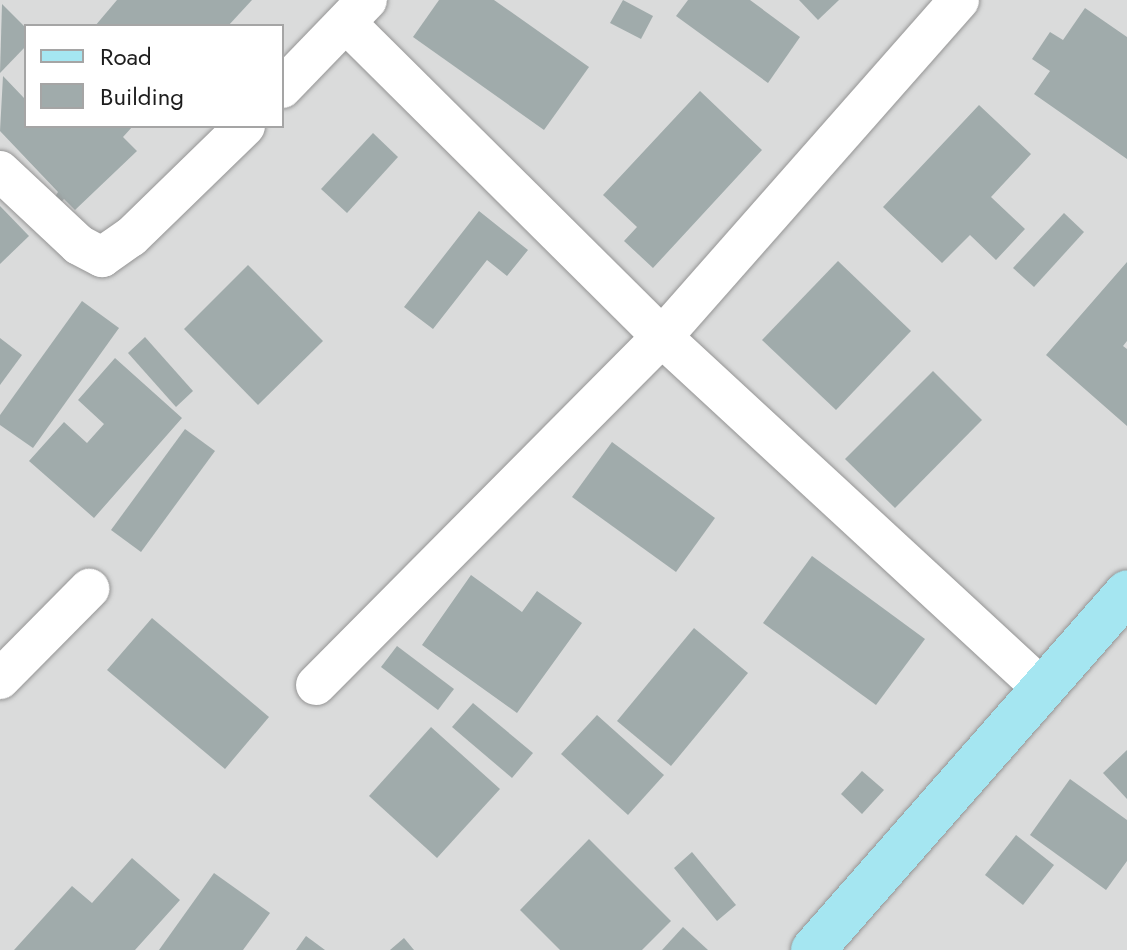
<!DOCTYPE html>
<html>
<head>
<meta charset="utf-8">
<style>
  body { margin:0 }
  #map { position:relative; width:1127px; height:950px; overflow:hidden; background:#e4ebed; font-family:Jost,sans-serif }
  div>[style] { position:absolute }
  .residential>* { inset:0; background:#dadbdb }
  .building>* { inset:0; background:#a0abab }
  .roads { filter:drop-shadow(0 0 2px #949494) drop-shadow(0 0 2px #949494) }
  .minor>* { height:40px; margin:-20px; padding:0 20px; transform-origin:20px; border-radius:20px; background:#fff }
  .major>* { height:44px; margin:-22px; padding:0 22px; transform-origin:22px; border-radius:22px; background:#a5e6f1 }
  span { translate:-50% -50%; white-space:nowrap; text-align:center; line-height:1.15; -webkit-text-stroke:7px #fff; paint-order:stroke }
  .legend { position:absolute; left:24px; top:24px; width:260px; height:104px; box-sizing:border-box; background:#fff; border:2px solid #a5a5a5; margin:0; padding:10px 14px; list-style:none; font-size:24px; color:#1d1d1d }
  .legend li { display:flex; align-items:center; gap:16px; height:40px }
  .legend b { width:40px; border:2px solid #a5a5a5 }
</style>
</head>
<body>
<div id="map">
  <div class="residential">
    <i style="clip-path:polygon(evenodd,0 0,1127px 0,1127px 950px,0 950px,0 0,26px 26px,282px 26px,282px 126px,26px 126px,26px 26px)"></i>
  </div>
  <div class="building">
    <i style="clip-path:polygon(117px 0,252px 0,228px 26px,95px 26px)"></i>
    <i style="clip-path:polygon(439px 0,494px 0,589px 67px,544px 130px,413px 37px)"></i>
    <i style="clip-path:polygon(623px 0,653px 16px,641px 39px,610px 23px)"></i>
    <i style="clip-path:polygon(688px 0,750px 0,800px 37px,768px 83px,676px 16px)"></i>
    <i style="clip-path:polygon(799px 0,839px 0,818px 20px)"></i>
    <i style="clip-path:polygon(2px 4px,26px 28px,26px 46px,0 73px)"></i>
    <i style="clip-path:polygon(1085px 8px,1127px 37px,1127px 159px,1034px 94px,1050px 71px,1032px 59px,1050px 32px,1063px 40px)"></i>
    <i style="clip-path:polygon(3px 76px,24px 98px,26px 96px,26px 126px,133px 126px,123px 137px,137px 151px,75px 210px,64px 199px,35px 229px,58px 192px,0 131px)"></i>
    <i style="clip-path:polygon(700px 91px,762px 150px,653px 268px,624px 241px,637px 227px,603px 195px)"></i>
    <i style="clip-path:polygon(979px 105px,1031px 154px,991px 197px,1025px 229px,996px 260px,970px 235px,942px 263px,883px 207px)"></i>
    <i style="clip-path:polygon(373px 133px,398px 157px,347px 213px,321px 189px)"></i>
    <i style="clip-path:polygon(0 206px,29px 236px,0 264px)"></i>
    <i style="clip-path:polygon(479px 211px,528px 250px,507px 276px,487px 260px,433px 329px,404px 307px)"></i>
    <i style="clip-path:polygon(1064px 213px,1084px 232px,1034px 287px,1013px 268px)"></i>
    <i style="clip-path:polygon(838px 261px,911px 331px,836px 410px,762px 340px)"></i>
    <i style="clip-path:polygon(1127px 262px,1127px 341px,1123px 346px,1127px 349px,1127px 426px,1046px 355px)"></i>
    <i style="clip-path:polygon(248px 265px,323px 341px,258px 405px,184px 329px)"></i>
    <i style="clip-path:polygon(82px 301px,119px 328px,33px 448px,0 425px,0 415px)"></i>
    <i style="clip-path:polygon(145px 337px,193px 391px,176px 407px,128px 353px)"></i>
    <i style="clip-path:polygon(0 338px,22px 355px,0 385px)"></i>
    <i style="clip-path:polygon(115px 358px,182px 418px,94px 518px,29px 461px,64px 422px,87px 443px,104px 424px,78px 400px)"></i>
    <i style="clip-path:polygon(933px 371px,982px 420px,895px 508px,845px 459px)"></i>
    <i style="clip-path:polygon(185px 429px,215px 451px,141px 552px,111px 530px)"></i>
    <i style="clip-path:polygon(612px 442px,715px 518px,676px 572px,572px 497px)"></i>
    <i style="clip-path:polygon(812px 556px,925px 639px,876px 705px,763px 623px)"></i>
    <i style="clip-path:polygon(471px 575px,522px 612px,537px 591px,582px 623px,517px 713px,422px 645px)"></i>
    <i style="clip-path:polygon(152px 618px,269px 717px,225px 769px,107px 670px)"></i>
    <i style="clip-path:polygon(694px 628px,748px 673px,671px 766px,617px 721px)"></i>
    <i style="clip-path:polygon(397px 646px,454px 689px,438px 710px,381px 667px)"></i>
    <i style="clip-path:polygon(473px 703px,533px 753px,512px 778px,452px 727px)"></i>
    <i style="clip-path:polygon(597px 715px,664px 775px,628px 815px,561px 754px)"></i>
    <i style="clip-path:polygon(431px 727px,500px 789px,437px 858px,369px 796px)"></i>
    <i style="clip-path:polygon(1127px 750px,1127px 799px,1103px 773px)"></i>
    <i style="clip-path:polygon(862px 771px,884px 790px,862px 814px,841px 794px)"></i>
    <i style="clip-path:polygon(1070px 779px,1127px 820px,1127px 861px,1106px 890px,1030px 835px)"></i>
    <i style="clip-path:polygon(1016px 835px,1054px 865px,1023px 905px,985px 875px)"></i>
    <i style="clip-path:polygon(589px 839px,671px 921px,642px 950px,560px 950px,520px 910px)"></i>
    <i style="clip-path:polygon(692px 852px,736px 905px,717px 921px,674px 868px)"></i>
    <i style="clip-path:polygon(132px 858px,180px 900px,135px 950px,14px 950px,72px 886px,92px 903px)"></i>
    <i style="clip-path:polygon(214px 873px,270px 913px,243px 950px,159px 950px)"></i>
    <i style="clip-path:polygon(683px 927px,708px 950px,662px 950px)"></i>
    <i style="clip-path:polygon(306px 936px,325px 950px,296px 950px)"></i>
    <i style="clip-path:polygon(404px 938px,414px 950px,390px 950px)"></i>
  </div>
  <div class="roads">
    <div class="minor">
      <i style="left:346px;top:23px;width:445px;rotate:44.8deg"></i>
      <i style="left:662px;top:337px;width:520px;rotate:42.74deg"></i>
      <i style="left:282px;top:88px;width:122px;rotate:-46deg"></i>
      <i style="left:0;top:171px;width:108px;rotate:43.1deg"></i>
      <i style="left:79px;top:245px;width:26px;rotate:28deg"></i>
      <i style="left:102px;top:257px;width:35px;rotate:-35deg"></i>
      <i style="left:131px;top:237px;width:159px;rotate:-44.2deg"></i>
      <i style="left:0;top:679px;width:127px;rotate:-45.3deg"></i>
      <i style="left:316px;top:685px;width:491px;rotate:-45.2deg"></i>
      <i style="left:662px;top:337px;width:449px;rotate:-48.6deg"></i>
    </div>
    <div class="major">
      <i style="left:813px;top:950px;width:476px;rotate:-48.7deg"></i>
    </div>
  </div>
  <ul class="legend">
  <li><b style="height:10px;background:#a5e6f1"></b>Road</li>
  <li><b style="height:22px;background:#a0abab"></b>Building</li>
  </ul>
</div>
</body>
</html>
